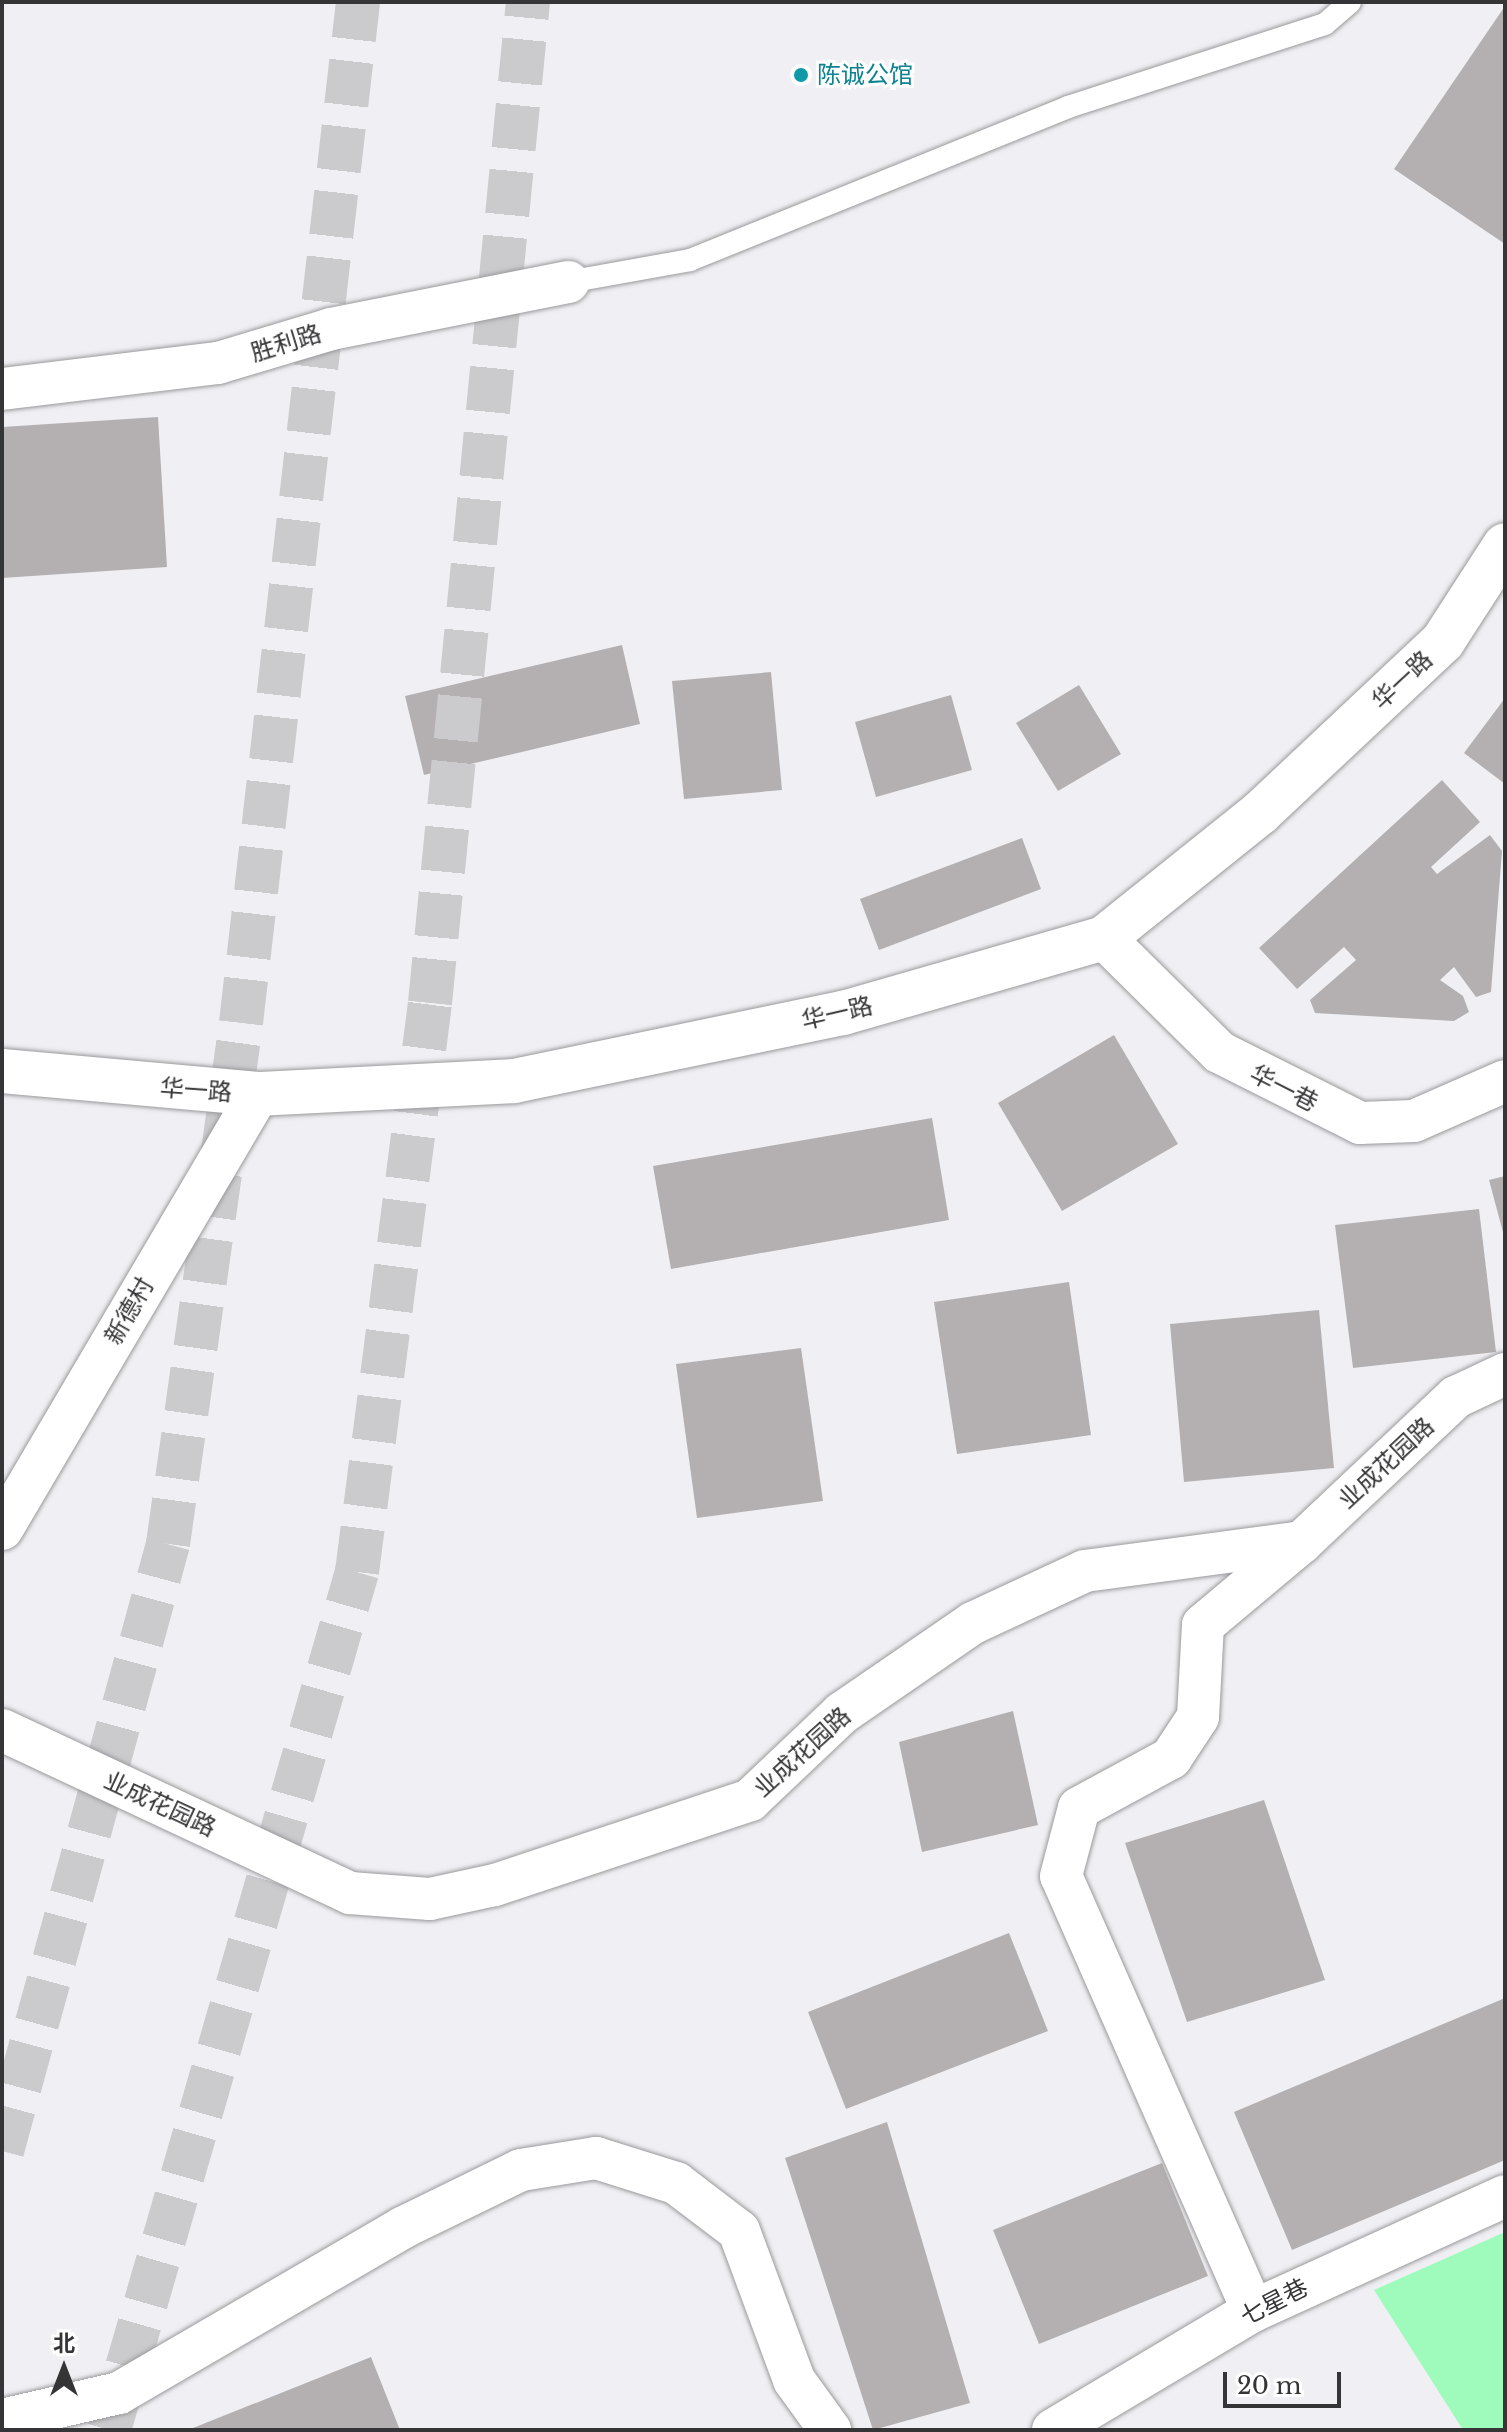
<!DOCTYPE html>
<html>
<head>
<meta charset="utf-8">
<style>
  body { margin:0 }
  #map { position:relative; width:1507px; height:2432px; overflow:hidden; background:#f0f0f4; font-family:"Libre Baskerville","Noto Sans SC",serif }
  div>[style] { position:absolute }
  .green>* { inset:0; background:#9efbbc }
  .building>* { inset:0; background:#b4b0b2 }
  .trunk-tunnel>* { height:44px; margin-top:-22px; transform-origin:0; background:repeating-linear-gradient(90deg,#cbcbce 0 44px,transparent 0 66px) }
  .roads { filter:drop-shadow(0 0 2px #9a9a9d) drop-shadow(0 0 2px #9a9a9d) }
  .service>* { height:22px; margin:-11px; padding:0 11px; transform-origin:11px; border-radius:11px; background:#fff }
  .minor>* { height:42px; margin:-21px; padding:0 21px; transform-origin:21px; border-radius:21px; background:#fff }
  .tertiary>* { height:44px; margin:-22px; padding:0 22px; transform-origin:22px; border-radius:22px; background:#fff }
  .dots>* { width:22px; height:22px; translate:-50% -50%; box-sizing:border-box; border:4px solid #fff; border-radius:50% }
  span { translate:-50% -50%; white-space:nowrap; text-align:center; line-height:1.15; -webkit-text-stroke:6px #fff; paint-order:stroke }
  .culture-label { font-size:24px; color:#0d838f }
  .left { translate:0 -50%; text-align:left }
  .street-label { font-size:24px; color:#353537 }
  .frame { position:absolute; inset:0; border:4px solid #353537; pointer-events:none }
  .north { position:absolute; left:24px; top:2328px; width:80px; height:80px; -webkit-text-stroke:6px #fff; paint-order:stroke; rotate:0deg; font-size:22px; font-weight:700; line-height:32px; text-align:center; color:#353537 }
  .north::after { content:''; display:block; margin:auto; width:28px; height:36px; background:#353537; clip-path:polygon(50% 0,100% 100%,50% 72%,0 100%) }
  .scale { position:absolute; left:1223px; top:2372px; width:118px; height:36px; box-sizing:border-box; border:4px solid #353537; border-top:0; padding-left:10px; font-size:24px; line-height:28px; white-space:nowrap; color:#353537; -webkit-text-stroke:6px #fff; paint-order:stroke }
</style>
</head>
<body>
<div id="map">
  <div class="green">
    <i style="clip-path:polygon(1505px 2232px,1505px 2430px,1463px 2430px,1374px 2290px)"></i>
  </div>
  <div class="building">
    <i style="clip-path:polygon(1505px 6px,1505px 244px,1394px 169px)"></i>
    <i style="clip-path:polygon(158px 417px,167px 567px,2px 578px,2px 427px)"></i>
    <i style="clip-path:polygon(622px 645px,640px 724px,424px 775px,405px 696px)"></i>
    <i style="clip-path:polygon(771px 672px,782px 790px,684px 799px,672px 681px)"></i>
    <i style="clip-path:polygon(1079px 685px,1121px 754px,1058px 791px,1016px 723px)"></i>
    <i style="clip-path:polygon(951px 695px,972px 770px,876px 797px,855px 722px)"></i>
    <i style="clip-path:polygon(1505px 698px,1505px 784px,1464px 753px)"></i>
    <i style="clip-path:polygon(1442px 780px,1480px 822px,1431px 867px,1437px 874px,1490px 835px,1502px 851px,1491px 992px,1476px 997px,1454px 967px,1440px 980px,1463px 996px,1469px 1012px,1454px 1021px,1315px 1013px,1310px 1000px,1356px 960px,1344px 947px,1297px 989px,1259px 948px)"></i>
    <i style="clip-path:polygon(1022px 838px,1041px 889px,879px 950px,860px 899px)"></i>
    <i style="clip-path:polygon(1114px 1035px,1178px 1144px,1062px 1211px,998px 1103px)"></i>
    <i style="clip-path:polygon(932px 1118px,949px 1220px,671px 1269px,653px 1166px)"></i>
    <i style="clip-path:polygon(1505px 1176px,1505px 1236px,1504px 1236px,1489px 1180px)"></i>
    <i style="clip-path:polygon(1479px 1209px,1496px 1352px,1353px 1368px,1335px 1225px)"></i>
    <i style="clip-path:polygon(1069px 1282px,1091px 1435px,957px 1454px,934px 1302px)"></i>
    <i style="clip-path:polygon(1319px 1310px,1334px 1468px,1184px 1482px,1170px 1324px)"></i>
    <i style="clip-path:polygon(801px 1348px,823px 1501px,697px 1518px,676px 1364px)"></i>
    <i style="clip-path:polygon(1013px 1711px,1038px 1825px,922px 1852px,899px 1742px)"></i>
    <i style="clip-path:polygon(1264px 1800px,1325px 1980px,1187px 2022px,1125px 1843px)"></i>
    <i style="clip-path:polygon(1009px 1933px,1048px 2031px,846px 2109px,808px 2012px)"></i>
    <i style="clip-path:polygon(1505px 1998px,1505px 2160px,1292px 2250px,1234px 2112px)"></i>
    <i style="clip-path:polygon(887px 2122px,970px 2403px,873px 2430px,785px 2158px)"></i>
    <i style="clip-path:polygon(1162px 2163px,1208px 2276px,1039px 2344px,993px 2230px)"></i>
    <i style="clip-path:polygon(371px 2357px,400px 2430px,188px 2430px)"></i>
  </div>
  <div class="trunk-tunnel">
    <i style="left:2px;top:2151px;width:629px;rotate:-74.7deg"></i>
    <i style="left:168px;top:1544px;width:526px;rotate:-82.02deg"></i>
    <i style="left:241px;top:1023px;width:1028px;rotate:-83.46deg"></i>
    <i style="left:109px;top:2430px;width:893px;rotate:-73.88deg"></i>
    <i style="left:357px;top:1572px;width:574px;rotate:-82.69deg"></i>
    <i style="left:430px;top:1003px;width:1006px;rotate:-84.41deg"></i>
  </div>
  <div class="roads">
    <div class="service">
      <i style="left:568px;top:282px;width:124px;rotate:-10.2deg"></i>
      <i style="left:690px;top:260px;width:408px;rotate:-22deg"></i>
      <i style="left:1068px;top:107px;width:270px;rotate:-17.9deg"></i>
      <i style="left:1325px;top:24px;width:33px;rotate:-41deg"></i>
    </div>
    <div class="minor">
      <i style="left:2px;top:389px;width:218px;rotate:-6.9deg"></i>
      <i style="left:218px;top:363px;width:118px;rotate:-16.7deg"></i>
      <i style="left:331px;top:329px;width:242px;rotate:-11.2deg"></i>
      <i style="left:1104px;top:938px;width:162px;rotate:44.7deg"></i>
      <i style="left:1219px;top:1052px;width:158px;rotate:26.7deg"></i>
      <i style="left:1360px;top:1123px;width:54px;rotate:-2.1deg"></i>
      <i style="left:1414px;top:1121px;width:99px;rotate:-23.7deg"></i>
      <i style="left:2px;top:1529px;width:505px;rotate:-59.52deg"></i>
      <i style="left:2px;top:1730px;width:384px;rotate:25.1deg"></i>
      <i style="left:350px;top:1893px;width:80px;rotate:4.3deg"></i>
      <i style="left:430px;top:1899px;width:66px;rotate:-12.2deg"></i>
      <i style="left:495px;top:1885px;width:269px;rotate:-18.4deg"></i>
      <i style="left:750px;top:1800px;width:127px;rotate:-43.4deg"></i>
      <i style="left:842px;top:1713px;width:159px;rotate:-34.5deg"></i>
      <i style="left:973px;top:1623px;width:123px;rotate:-24.9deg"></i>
      <i style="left:1085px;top:1571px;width:219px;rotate:-7.6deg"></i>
      <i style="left:1302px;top:1542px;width:212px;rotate:-43.3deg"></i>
      <i style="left:1456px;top:1397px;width:54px;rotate:-25.1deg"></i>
      <i style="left:1253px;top:2311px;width:475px;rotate:-113.8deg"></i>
      <i style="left:1061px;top:1876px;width:70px;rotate:-75.2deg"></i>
      <i style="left:1079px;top:1808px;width:105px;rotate:-28.5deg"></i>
      <i style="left:1171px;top:1758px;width:49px;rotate:-56.6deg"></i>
      <i style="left:1198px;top:1717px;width:92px;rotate:-86.9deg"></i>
      <i style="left:1203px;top:1625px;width:129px;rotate:-40deg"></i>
      <i style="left:2px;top:2420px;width:120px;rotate:-13deg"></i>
      <i style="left:119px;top:2393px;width:328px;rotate:-30.2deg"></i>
      <i style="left:402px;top:2228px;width:132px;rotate:-26deg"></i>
      <i style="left:521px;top:2170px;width:76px;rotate:-9.1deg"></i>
      <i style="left:596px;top:2158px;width:84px;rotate:17.4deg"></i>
      <i style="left:676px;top:2183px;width:79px;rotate:37.3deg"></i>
      <i style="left:739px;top:2231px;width:159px;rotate:69.7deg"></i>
      <i style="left:794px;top:2380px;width:62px;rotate:54.2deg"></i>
      <i style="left:1053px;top:2430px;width:233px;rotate:-30.8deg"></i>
      <i style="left:1253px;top:2311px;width:277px;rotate:-24.5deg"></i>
    </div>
    <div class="tertiary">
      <i style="left:2px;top:1071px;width:257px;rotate:5.1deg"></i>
      <i style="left:258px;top:1094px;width:256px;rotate:-2.9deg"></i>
      <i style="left:514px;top:1081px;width:336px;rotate:-11.7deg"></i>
      <i style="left:843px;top:1013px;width:272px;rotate:-16deg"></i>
      <i style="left:1104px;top:938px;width:200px;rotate:-38.7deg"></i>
      <i style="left:1260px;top:813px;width:251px;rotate:-43.2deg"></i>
      <i style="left:1443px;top:641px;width:114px;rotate:-57.1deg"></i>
    </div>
  </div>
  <div class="dots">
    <i style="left:801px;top:75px;background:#0f9aa8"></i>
  </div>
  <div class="culture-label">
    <span class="left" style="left:817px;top:75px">陈诚公馆</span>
  </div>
  <div class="street-label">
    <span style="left:286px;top:343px;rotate:-17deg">胜利路</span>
    <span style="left:1402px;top:680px;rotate:-43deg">华一路</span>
    <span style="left:837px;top:1013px;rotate:-13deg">华一路</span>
    <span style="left:1284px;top:1088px;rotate:27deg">华一巷</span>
    <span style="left:196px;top:1090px;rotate:4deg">华一路</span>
    <span style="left:129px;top:1311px;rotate:-60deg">新德村</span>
    <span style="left:1386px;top:1463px;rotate:-43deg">业成花园路</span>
    <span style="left:802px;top:1752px;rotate:-42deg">业成花园路</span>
    <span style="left:160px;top:1804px;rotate:25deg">业成花园路</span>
    <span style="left:1274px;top:2302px;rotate:-27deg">七星巷</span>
  </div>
  <div class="frame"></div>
  <div class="north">北</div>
  <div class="scale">20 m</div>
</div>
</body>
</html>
